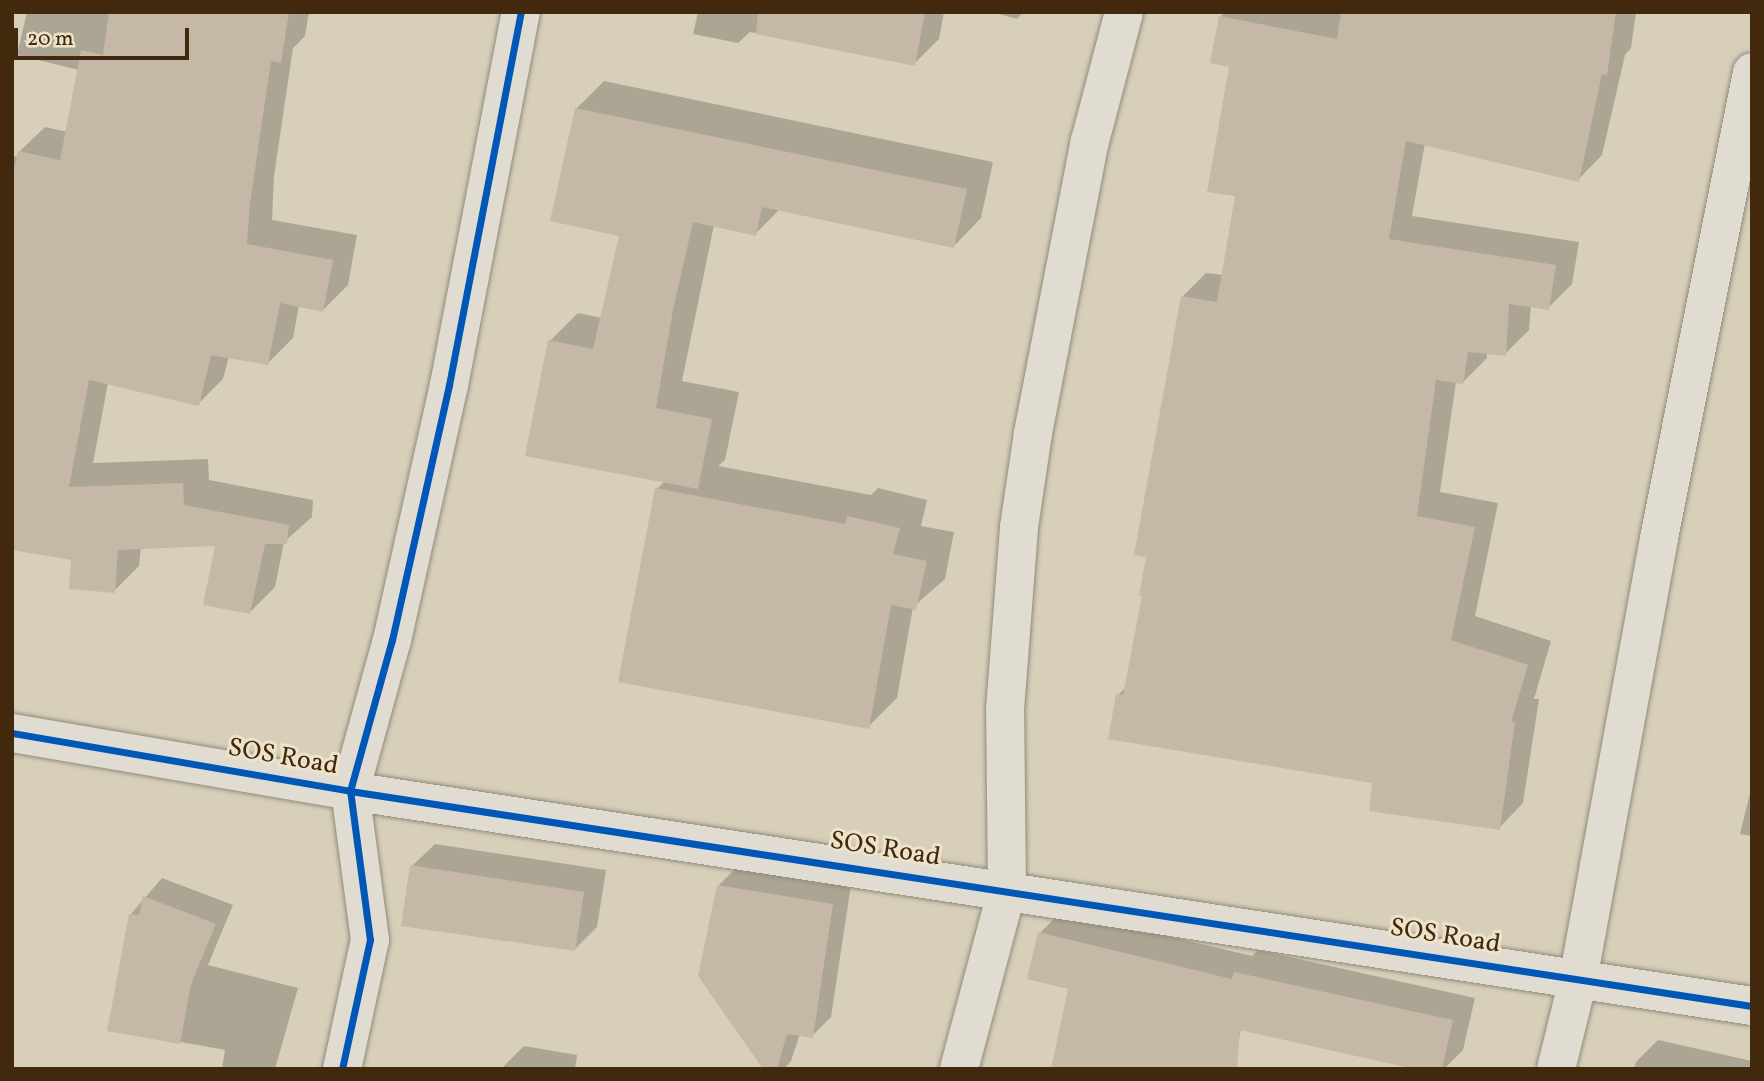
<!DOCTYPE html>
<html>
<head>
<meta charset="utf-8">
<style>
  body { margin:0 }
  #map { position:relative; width:1764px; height:1081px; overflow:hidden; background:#d7cfba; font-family:Vollkorn,serif }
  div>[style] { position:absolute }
  .shadow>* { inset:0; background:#0003 }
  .building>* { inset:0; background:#c6b8a6 }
  .roads { filter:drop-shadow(0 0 2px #928a7a) drop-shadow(0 0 2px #928a7a) }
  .street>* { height:38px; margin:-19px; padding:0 19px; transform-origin:19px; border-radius:19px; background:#e0dcd1 }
  .secondary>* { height:38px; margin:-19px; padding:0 19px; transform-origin:19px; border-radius:19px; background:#e0dcd1 }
  .cycleway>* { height:7px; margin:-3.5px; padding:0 3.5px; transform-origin:3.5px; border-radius:3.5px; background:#0057b8 }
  span { translate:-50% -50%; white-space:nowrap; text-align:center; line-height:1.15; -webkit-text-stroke:6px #ede3ca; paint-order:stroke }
  .street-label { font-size:26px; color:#42290d }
  .frame { position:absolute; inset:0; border:14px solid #42290d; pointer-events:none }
  .scale { position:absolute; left:14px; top:28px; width:175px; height:32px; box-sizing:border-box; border:4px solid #42290d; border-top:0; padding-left:9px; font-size:21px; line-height:24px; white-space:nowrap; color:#42290d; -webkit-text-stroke:5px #ede3ca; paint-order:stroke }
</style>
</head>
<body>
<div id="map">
  <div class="shadow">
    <i style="clip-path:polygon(27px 12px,309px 12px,305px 36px,293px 48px,274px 176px,272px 220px,357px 235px,348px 285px,323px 310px,299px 305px,293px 338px,268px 363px,229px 356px,223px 379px,198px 404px,108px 383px,93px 463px,208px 459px,209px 480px,313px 500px,312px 517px,284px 542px,275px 587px,250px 612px,217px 544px,141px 547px,139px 566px,114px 591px,73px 558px,12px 548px,12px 156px,18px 157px,19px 152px,45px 127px,68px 132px,79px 70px,17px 55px)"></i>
    <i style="clip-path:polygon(698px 12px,944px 12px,939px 39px,914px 64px,750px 32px,738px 43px,693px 34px)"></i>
    <i style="clip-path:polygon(992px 12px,1023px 12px,1017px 19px)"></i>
    <i style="clip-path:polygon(1225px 12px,1636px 12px,1631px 48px,1625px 55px,1602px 155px,1578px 180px,1425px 143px,1412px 216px,1579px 242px,1572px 284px,1548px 308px,1531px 306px,1529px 330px,1505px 354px,1487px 352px,1487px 358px,1462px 383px,1456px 382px,1440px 492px,1498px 503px,1475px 616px,1551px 641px,1534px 699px,1539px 699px,1523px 803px,1499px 828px,1374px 781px,1118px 695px,1127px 686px,1144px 594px,1182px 297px,1206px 273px,1224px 275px,1237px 195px,1231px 66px,1221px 16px)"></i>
    <i style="clip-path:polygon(604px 81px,993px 162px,981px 218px,954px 246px,780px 209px,755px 234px,714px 225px,682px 381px,739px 392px,725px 460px,718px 466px,871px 495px,878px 488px,927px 500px,921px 526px,954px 532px,945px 579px,913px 607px,897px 698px,868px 727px,657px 489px,665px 481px,550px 341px,578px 313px,602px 318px,621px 235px,576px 109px)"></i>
    <i style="clip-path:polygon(1752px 785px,1752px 836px,1740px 834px)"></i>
    <i style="clip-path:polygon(435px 844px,606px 870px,597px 927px,575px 949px,412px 866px)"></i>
    <i style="clip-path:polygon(737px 867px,851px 885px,831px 1017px,812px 1036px,800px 1034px,791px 1061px,784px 1069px,766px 1069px,718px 886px)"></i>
    <i style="clip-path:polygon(162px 878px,233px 905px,208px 965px,298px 988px,275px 1069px,222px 1069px,225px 1050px,109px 1029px,131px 914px)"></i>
    <i style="clip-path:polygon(1062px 911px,1252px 956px,1258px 950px,1475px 998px,1463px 1050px,1444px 1069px,1422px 1069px,1241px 1029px,1232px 1069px,1070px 988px,1040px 933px)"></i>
    <i style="clip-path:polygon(1658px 1040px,1752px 1061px,1752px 1069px,1634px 1069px,1636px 1062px)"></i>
    <i style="clip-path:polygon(524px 1046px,577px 1055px,575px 1069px,501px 1069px)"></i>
  </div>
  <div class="building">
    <i style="clip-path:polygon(109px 12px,289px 12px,281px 63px,271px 61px,250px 203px,247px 244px,333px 260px,323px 312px,280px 303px,268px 365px,211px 355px,199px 406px,89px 380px,69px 487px,183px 483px,184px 505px,289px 525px,287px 544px,265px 544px,250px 614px,203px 605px,215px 546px,118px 550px,115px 593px,69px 589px,71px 560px,12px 550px,12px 178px,18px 151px,60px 160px,81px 50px,103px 55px)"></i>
    <i style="clip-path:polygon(758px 12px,925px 12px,915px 66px,756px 34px)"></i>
    <i style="clip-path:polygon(1341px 12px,1616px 12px,1607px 75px,1602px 74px,1579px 182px,1406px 141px,1389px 239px,1556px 265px,1549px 310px,1509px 304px,1506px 356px,1468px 352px,1463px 384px,1436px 380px,1417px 516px,1475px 527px,1451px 640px,1528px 665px,1511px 722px,1515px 722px,1500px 830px,1369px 811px,1372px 783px,1108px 739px,1116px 694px,1123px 695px,1142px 596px,1139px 595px,1146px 557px,1134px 555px,1181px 296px,1217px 302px,1235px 196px,1207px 192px,1229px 67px,1210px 63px,1219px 16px,1337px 39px)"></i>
    <i style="clip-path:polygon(575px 108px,967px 189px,954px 248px,762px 207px,756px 236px,693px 222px,673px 310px,656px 408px,712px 419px,698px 489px,525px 456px,548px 340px,593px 349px,619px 236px,550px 221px)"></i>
    <i style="clip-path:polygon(655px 488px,845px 524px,847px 516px,900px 528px,893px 554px,927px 561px,916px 610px,891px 605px,869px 729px,618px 682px)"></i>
    <i style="clip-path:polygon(410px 865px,584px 892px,575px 951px,401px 926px)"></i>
    <i style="clip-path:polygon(717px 885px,833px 904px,813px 1038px,787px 1034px,777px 1069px,763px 1069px,698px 976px)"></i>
    <i style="clip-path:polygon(143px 896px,216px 924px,191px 984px,180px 1044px,107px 1031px,129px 914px,139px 915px)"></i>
    <i style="clip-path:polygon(1038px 932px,1232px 979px,1234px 972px,1453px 1020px,1442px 1069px,1414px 1069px,1240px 1030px,1237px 1069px,1051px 1069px,1068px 989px,1027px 979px)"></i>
  </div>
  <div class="roads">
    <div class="street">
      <i style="left:342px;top:1069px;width:132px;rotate:-77.8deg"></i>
      <i style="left:370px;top:940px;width:150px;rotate:-97.6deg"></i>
      <i style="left:350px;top:791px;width:157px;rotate:-74.5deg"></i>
      <i style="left:392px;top:640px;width:261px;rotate:-77.4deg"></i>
      <i style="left:449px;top:385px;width:380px;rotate:-79.1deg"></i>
      <i style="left:959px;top:1069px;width:185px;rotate:-75deg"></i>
      <i style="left:1007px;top:890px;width:180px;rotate:-90.6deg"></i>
      <i style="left:1005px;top:710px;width:184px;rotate:-85.6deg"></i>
      <i style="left:1019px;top:527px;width:95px;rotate:-81.5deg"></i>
      <i style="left:1033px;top:433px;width:298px;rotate:-79deg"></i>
      <i style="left:1090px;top:141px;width:133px;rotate:-75.2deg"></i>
      <i style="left:1556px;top:1069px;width:92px;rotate:-76.1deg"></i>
      <i style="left:1578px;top:980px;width:449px;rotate:-79.6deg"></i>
      <i style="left:1659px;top:538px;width:475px;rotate:-78.7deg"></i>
    </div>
    <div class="secondary">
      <i style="left:12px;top:733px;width:343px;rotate:9.7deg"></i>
      <i style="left:350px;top:791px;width:1418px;rotate:8.72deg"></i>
    </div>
  </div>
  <div class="cycleway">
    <i style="left:12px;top:733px;width:343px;rotate:9.7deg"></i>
    <i style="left:350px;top:791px;width:1418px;rotate:8.72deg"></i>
    <i style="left:342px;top:1069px;width:132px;rotate:-77.8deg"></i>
    <i style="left:370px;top:940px;width:150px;rotate:-97.6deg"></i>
    <i style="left:350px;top:791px;width:157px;rotate:-74.5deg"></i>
    <i style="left:392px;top:640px;width:261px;rotate:-77.4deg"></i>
    <i style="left:449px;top:385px;width:380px;rotate:-79.1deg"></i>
  </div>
  <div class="street-label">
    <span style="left:283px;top:758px;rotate:10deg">SOS Road</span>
    <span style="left:885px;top:850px;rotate:9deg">SOS Road</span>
    <span style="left:1445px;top:937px;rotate:9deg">SOS Road</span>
  </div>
  <div class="frame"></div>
  <div class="scale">20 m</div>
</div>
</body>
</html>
